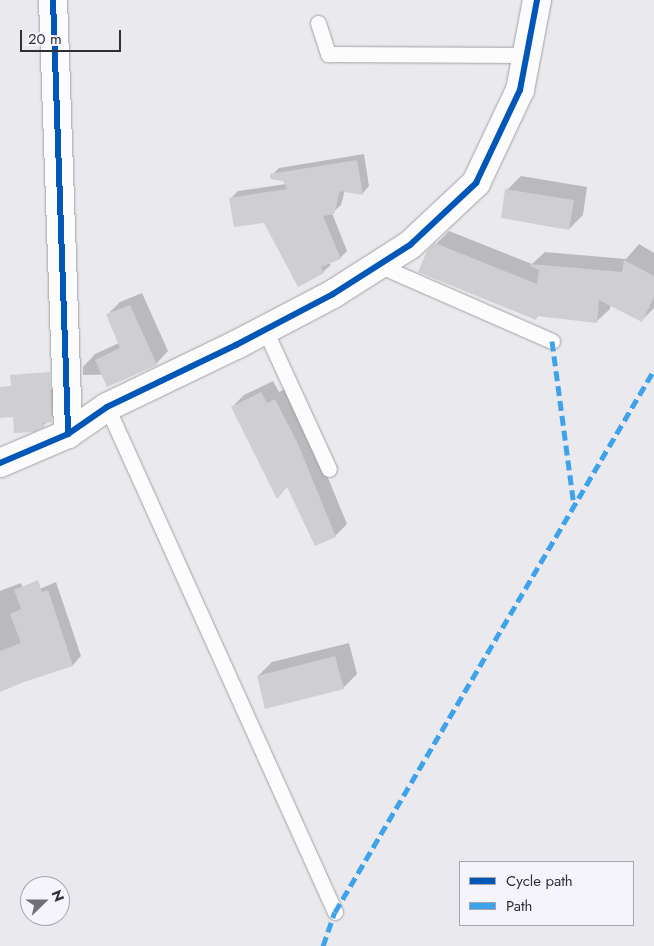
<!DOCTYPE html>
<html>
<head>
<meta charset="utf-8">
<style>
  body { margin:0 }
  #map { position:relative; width:654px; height:946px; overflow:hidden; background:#e9e9ee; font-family:Jost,sans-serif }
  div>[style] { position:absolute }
  .shadow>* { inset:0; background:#0003 }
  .building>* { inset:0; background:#cfcfd2 }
  .roads { filter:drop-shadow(0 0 1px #a2a2a5) drop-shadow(0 0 1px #a2a2a5) }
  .lane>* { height:15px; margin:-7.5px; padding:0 7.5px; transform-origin:7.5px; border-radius:7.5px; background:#fcfcfc }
  .street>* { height:28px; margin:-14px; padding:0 14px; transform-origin:14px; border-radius:14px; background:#fcfcfc }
  .quiet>* { height:5px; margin-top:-2.5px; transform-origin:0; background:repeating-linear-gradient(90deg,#3ea3eb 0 10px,transparent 0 15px) }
  .cycleway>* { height:6px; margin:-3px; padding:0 3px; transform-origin:3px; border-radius:3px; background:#0057b8 }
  span { translate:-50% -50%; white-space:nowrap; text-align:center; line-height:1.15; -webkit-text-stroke:4px #f5f4fd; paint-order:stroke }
  .legend { position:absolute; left:459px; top:861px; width:175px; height:65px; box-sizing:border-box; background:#f5f4fd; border:1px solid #a6a5ac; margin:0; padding:6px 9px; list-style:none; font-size:15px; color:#302f33 }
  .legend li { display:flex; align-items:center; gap:10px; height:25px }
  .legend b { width:25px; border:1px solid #a6a5ac }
  .north { position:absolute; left:20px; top:876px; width:50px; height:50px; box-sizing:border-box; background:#f5f4fd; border:1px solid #a6a5ac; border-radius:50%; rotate:68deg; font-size:14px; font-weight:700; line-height:20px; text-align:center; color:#302f33 }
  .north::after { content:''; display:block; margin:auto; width:18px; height:22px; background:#717074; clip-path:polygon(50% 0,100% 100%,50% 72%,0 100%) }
  .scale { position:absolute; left:20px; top:30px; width:101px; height:22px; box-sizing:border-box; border:2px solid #302f33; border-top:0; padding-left:6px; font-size:15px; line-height:18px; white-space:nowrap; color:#302f33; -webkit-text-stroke:4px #f5f4fd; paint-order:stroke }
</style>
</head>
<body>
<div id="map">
  <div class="shadow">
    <i style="clip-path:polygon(364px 154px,369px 186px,363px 193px,345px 190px,341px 205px,332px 213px,347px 251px,340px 258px,329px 263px,331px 265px,323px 272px,264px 221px,231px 198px,238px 191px,286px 184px,284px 180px,272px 175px,279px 168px)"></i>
    <i style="clip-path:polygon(521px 176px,587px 187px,583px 215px,569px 229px,507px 190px)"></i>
    <i style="clip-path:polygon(449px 231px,532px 264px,545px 252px,626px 259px,639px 244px,654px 253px,654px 308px,642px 320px,610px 304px,610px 309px,597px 321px,539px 315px,536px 318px,428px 252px)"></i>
    <i style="clip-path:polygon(142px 293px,168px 351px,156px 364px,132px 374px,83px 375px,83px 367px,95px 354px,119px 343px,108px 314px,120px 302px)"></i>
    <i style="clip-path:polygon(273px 381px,279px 392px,287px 388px,309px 432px,347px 524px,335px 536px,288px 486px,232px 407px,244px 395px)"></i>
    <i style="clip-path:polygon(55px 388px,57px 412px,43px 426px,28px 397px)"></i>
    <i style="clip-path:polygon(56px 582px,81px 656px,73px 665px,24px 680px,0 691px,0 591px,21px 583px,27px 599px,35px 591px)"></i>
    <i style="clip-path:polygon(349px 643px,357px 674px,343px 688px,258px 676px,272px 662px)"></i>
  </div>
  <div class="building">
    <i style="clip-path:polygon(357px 160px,363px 195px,340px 191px,334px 214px,323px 216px,341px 259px,321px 267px,324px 273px,298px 287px,264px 223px,234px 227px,229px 198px,287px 189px,283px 181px,270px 179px,270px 174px)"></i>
    <i style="clip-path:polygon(505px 189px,574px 200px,569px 230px,501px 218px)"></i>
    <i style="clip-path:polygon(435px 243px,537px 284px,539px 270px,530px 266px,531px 264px,622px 272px,624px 260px,654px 276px,654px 297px,642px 322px,599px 300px,597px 323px,537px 316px,536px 320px,418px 272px,427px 251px)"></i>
    <i style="clip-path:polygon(130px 305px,157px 365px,107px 387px,95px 360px,120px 348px,106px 314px)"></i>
    <i style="clip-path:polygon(50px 372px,52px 422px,43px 423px,44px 427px,34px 432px,14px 433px,13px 417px,0 418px,0 387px,11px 386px,10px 375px)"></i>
    <i style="clip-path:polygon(261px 392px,267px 403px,275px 399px,298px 444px,336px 537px,315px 546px,287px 487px,277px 499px,231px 407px)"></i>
    <i style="clip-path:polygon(38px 580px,42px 592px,48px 590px,73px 666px,24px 682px,0 692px,0 651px,21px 643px,10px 614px,21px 609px,14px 590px)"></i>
    <i style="clip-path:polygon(335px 656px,344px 689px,265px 709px,257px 676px)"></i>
  </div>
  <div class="roads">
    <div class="lane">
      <i style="left:318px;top:23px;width:33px;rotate:72deg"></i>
      <i style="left:328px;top:54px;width:198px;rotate:0.3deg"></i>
      <i style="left:378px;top:265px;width:190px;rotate:23.6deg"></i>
      <i style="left:265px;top:330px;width:153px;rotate:65.3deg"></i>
      <i style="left:107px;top:407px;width:554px;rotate:65.7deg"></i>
    </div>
    <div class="street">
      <i style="left:53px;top:0;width:434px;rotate:88deg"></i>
      <i style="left:0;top:463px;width:74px;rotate:-23.1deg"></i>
      <i style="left:68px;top:434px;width:47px;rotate:-34.7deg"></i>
      <i style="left:107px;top:407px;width:143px;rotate:-25.7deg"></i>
      <i style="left:236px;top:345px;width:110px;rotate:-27.7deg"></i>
      <i style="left:333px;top:294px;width:91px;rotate:-32.5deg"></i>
      <i style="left:410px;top:245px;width:91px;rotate:-43.2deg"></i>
      <i style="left:476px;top:183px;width:103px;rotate:-64.7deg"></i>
      <i style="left:520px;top:90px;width:92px;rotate:-79.3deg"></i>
    </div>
  </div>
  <div class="quiet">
    <i style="left:552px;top:341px;width:166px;rotate:82.4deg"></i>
    <i style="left:323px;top:946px;width:36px;rotate:-71deg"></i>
    <i style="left:335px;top:912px;width:629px;rotate:-59.52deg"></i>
  </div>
  <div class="cycleway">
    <i style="left:53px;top:0;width:434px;rotate:88deg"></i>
    <i style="left:0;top:463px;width:74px;rotate:-23.1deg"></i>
    <i style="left:68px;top:434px;width:47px;rotate:-34.7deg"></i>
    <i style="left:107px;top:407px;width:143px;rotate:-25.7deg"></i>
    <i style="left:236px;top:345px;width:110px;rotate:-27.7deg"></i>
    <i style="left:333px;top:294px;width:91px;rotate:-32.5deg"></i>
    <i style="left:410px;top:245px;width:91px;rotate:-43.2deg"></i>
    <i style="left:476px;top:183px;width:103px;rotate:-64.7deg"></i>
    <i style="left:520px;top:90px;width:92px;rotate:-79.3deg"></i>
  </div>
  <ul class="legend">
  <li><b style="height:6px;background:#0057b8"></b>Cycle path</li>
  <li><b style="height:6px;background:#3ea3eb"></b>Path</li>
  </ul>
  <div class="north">N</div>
  <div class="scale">20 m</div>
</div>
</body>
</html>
